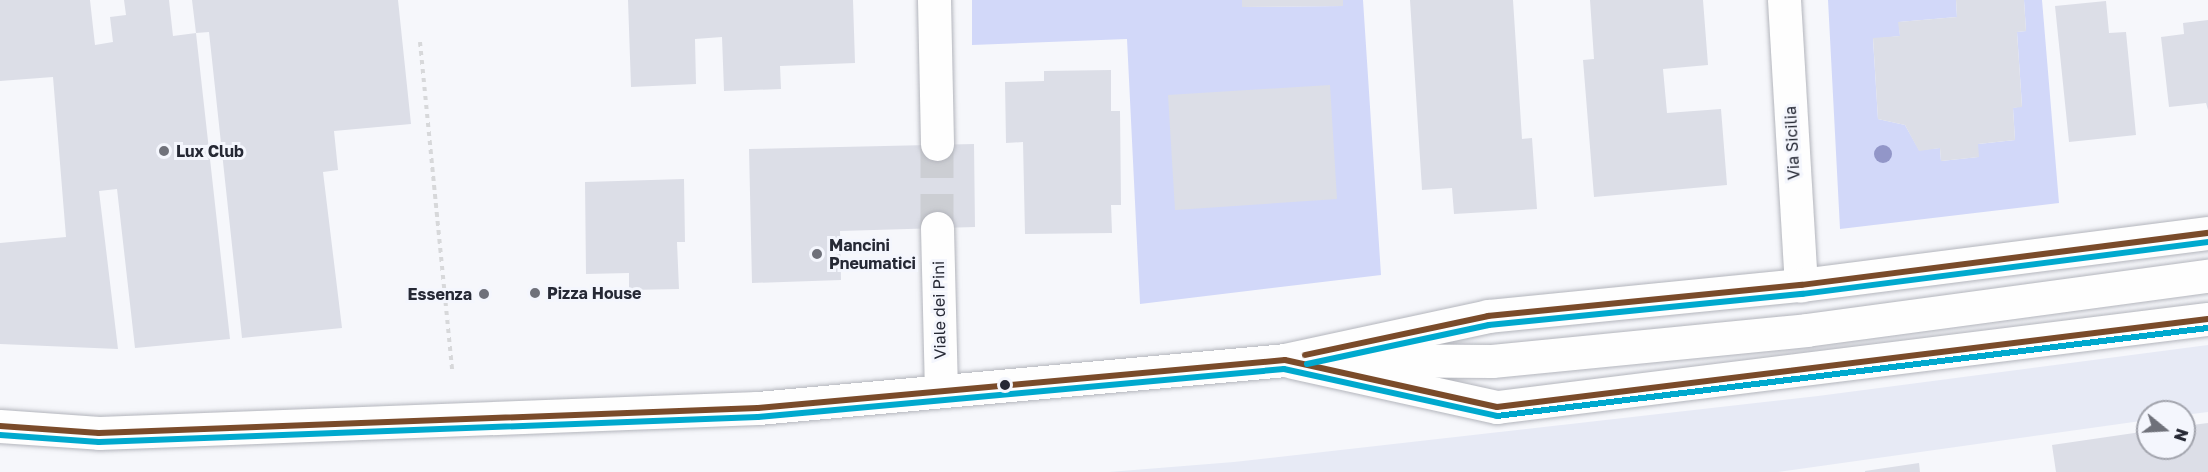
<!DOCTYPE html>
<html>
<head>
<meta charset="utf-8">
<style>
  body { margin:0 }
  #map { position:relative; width:2208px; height:472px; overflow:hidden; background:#f6f7fb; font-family:"Golos Text",sans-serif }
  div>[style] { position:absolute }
  .built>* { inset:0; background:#e7eaf5 }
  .green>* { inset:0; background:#d2d8f9 }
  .building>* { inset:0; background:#dcdee7 }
  .street-tunnel>* { height:33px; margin-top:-16.5px; transform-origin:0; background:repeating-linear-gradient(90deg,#ccced3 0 33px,transparent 0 49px) }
  .path>* { height:4px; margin-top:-2px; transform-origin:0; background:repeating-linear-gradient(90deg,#d7d8da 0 4.5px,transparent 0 9px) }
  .roads { filter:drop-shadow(0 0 2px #b3b5bc) drop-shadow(0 0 2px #b3b5bc) }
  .street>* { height:33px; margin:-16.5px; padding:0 16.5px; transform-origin:16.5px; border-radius:16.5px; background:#fefefe }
  .primary>* { height:33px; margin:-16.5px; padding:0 16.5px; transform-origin:16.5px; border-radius:16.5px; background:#fefefe }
  .bus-1>* { height:6px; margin:-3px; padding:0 3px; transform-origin:3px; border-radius:3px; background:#7a4b2a }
  .bus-2>* { height:6px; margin:-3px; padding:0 3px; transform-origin:3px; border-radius:3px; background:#00a9ce }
  .trees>* { width:18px; height:18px; margin:-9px; border-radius:50%; background:#9296c8 }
  .dots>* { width:16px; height:16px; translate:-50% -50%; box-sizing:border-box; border:3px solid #f4f6fd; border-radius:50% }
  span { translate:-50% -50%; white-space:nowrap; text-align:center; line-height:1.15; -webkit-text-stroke:6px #f4f6fd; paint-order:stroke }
  .street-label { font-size:16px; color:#262935 }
  .poi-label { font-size:16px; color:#262935; font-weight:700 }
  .left { translate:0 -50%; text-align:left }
  .right { translate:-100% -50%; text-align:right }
  .north { position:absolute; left:2136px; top:400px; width:60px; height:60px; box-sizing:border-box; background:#f4f6fd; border:2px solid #a2a4ad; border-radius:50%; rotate:108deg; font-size:16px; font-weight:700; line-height:24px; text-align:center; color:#262935 }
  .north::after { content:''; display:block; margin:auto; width:21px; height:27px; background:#6f717a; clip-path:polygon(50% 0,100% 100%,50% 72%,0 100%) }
</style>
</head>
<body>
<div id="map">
  <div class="built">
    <i style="clip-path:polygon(2208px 345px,2208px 412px,2184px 415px,2184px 412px,2148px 412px,2148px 420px,1778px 472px,1109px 472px,1234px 462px,1818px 396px)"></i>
  </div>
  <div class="green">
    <i style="clip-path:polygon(972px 0,1242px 0,1242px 7px,1343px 6px,1343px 0,1363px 0,1381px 275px,1140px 304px,1127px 39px,972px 45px)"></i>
    <i style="clip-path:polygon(1828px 0,1956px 0,1957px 17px,1899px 22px,1900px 36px,1873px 39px,1878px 119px,1905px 125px,1919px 150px,1940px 148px,1941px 161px,1978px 157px,1978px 144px,2015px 140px,2013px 108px,2022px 106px,2017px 32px,2026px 31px,2024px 0,2042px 0,2059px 203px,1840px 229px)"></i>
  </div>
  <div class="building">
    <i style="clip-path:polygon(0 0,90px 0,95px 45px,113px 42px,110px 17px,126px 15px,124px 0,169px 0,173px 36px,196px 33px,192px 0,398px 0,411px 124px,334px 131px,338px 170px,323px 172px,342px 328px,242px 338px,209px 32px,196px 33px,230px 339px,135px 348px,117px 189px,99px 191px,118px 349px,0 344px,0 243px,66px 237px,53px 77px,0 81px)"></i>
    <i style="clip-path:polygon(628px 0,853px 0,855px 63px,780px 66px,781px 89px,724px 91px,722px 37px,695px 39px,696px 84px,631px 87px)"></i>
    <i style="clip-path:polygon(1242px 0,1343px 0,1343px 6px,1242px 7px)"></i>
    <i style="clip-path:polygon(1410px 0,1513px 0,1522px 139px,1532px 138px,1537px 209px,1454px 214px,1452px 188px,1422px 190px)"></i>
    <i style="clip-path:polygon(1590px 0,1703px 0,1708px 65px,1663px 69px,1667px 113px,1721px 109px,1727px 185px,1594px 197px,1583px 60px,1594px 59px)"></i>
    <i style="clip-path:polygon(1956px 0,2024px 0,2026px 31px,2017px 32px,2022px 107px,2013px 108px,2015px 140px,1978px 144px,1979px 157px,1941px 161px,1940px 148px,1919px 151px,1905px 125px,1878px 119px,1873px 38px,1900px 36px,1898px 22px,1957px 17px)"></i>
    <i style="clip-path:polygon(2106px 1px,2109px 33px,2126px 32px,2136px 135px,2069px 142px,2055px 6px)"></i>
    <i style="clip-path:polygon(2208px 20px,2208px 110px,2206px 103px,2169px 107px,2161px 37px,2184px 34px,2183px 23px)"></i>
    <i style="clip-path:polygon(1111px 70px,1111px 111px,1120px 111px,1121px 205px,1111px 205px,1112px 233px,1025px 234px,1023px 142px,1006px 143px,1005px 82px,1044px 81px,1044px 71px)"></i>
    <i style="clip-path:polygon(1330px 85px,1337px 199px,1175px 210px,1168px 95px)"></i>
    <i style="clip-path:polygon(974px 144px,975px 227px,840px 231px,841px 280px,752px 283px,749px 149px)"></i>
    <i style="clip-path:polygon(684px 179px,685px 242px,677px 242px,679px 289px,629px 290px,629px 273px,586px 274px,585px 182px)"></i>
    <i style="clip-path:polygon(2208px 423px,2208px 472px,2056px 472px,2052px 445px,2148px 431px,2148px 448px,2184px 448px,2184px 426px)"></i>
    <i style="clip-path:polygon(1919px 463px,1920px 472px,1865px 472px,1865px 471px)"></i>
  </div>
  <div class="street-tunnel">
    <i style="left:937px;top:144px;width:84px;rotate:90deg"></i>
  </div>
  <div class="path">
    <i style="left:420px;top:42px;width:329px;rotate:84.4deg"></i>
  </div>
  <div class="roads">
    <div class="street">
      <i style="left:934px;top:0;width:144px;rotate:88.8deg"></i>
      <i style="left:1784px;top:0;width:286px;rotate:86.6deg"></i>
      <i style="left:937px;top:228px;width:163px;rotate:88.6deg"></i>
    </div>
    <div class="primary">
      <i style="left:1349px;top:360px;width:143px;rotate:0.4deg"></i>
      <i style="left:1492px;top:361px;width:316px;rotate:-5.6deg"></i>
      <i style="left:1806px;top:330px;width:406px;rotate:-7.7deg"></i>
      <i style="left:1292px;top:362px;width:210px;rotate:12.4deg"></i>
      <i style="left:1497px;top:407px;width:716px;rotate:-7.06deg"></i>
      <i style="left:0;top:426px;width:99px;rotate:4deg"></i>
      <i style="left:99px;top:433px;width:659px;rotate:-2.17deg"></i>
      <i style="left:758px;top:408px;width:529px;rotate:-5.2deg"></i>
      <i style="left:1285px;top:360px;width:208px;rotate:-12.2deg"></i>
      <i style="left:1488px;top:316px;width:315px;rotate:-5.7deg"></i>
      <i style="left:1801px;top:285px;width:410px;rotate:-7.3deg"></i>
    </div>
  </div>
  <div class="bus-1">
    <i style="left:1305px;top:355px;width:187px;rotate:-12deg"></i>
    <i style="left:1488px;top:316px;width:315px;rotate:-5.7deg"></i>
    <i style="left:1801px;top:285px;width:410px;rotate:-7.3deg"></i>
    <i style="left:0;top:426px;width:99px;rotate:4deg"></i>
    <i style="left:99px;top:433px;width:659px;rotate:-2.17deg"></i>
    <i style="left:758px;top:408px;width:529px;rotate:-5.2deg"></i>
    <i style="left:1285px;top:360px;width:217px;rotate:12.5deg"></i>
    <i style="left:1497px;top:407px;width:716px;rotate:-7.06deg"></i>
  </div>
  <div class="bus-2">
    <i style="left:1307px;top:364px;width:186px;rotate:-12.1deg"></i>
    <i style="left:1489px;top:325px;width:315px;rotate:-5.7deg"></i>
    <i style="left:1802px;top:294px;width:409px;rotate:-7.3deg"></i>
    <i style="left:0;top:435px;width:99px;rotate:4deg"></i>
    <i style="left:99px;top:442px;width:659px;rotate:-2.17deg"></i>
    <i style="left:758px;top:417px;width:528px;rotate:-5.21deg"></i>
    <i style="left:1284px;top:369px;width:218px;rotate:12.4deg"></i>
    <i style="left:1497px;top:416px;width:716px;rotate:-7.06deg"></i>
  </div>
  <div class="trees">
    <i style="left:1883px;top:154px"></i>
  </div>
  <div class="dots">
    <i style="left:164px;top:151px;background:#6f717a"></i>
    <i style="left:817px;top:254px;background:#6f717a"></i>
    <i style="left:535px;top:293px;background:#6f717a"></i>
    <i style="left:484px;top:294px;background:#6f717a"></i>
    <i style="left:1005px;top:385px;background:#262935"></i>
  </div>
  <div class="street-label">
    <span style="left:1792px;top:143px;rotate:-93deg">Via Sicilia</span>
    <span style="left:939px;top:310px;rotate:-91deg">Viale dei Pini</span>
  </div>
  <div class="poi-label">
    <span class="left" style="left:176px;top:151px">Lux Club</span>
    <span class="left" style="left:829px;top:254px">Mancini<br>Pneumatici</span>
    <span class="left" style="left:547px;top:293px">Pizza House</span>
    <span class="right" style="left:472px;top:294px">Essenza</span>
  </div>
  <div class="north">N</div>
</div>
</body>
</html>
